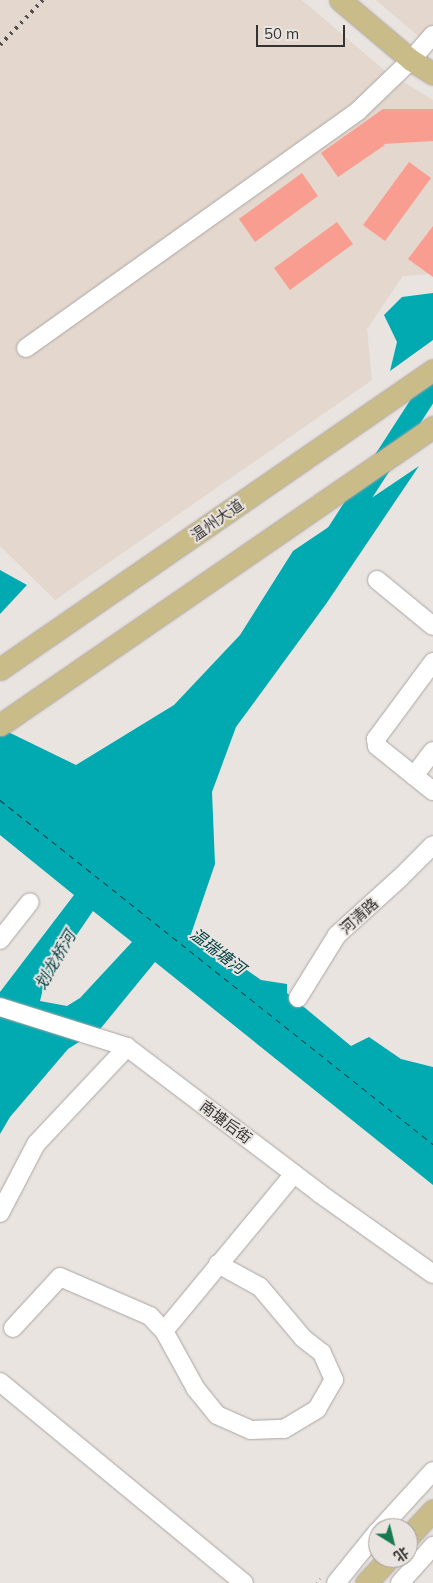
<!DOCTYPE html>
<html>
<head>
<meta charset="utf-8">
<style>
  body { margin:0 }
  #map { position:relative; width:433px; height:1583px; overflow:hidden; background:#e9e4e0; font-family:Mulish,"Noto Sans SC",sans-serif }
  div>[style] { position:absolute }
  .built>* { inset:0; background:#e3d7ce }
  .water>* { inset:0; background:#01a9b1 }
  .river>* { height:21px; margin:-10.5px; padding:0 10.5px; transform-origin:10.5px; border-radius:10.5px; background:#01a9b1 }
  .ferry>* { height:1px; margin-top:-0.5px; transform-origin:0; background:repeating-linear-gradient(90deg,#044346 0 6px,transparent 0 11px) }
  .building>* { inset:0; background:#f99d90 }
  .path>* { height:2px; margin-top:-1px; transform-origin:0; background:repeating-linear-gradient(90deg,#a4a09d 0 1px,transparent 0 5px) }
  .roads { filter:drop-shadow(0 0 1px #aba5a2) drop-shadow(0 0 1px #aba5a2) }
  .minor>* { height:18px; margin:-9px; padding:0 9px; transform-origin:9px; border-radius:9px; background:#fff }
  .major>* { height:21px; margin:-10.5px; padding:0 10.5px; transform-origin:10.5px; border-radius:10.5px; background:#c9bc88 }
  .rail>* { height:4px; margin-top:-2px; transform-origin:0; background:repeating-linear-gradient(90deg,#514e4d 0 2.5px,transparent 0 7.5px) }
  span { translate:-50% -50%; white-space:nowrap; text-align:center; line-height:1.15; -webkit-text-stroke:4px #e9e4e0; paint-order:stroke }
  .street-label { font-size:15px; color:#353332 }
  .water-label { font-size:16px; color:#044346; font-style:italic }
  .north { position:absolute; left:368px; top:1518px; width:50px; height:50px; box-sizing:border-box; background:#e9e4e0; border:1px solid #a19d9a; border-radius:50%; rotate:144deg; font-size:14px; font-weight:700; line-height:20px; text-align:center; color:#353332 }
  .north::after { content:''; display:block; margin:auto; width:18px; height:22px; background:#197a51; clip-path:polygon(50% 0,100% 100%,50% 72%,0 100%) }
  .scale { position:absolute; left:256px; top:25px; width:89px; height:22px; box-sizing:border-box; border:2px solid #353332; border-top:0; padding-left:6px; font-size:15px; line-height:18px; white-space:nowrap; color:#353332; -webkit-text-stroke:4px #e9e4e0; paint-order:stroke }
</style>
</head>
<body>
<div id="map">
  <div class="built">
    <i style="clip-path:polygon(0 0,302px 0,384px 70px,433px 100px,433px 274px,403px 276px,367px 329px,372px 380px,55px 600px,0 546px)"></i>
    <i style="clip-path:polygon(376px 0,433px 0,433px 47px,424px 41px)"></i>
  </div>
  <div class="water">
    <i style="clip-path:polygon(433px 293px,433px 340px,390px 371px,397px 342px,384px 315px,402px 297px)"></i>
    <i style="clip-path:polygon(evenodd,419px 466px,326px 604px,236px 727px,212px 792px,215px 864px,190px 937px,214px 940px,227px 956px,261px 980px,287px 984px,287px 993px,351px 1046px,369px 1037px,401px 1059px,433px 1067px,433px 1185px,155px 962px,101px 1028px,68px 1049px,10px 1117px,0 1134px,0 992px,74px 895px,0 835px,0 728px,76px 765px,174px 705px,240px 635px,293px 551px,419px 466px,93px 911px,132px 942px,80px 998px,67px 1006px,40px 1001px,45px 981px,93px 911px)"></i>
    <i style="clip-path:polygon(0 570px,27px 585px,0 614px)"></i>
  </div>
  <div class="river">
    <i style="left:333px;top:538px;width:184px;rotate:-57.2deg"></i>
  </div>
  <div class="ferry">
    <i style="left:0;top:800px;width:553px;rotate:38.47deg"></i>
  </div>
  <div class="building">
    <i style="clip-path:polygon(383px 109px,433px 109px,433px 141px,383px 144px,385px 145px,338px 177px,321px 153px)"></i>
    <i style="clip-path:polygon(409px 162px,431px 178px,385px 241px,363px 225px)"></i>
    <i style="clip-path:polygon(302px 173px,318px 196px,255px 242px,239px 219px)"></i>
    <i style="clip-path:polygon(337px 222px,353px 244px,290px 290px,274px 268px)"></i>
    <i style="clip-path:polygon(433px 226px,433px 277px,408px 259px)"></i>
  </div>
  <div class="path">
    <i style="left:316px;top:1583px;width:10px;rotate:-45deg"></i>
  </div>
  <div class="roads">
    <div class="minor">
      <i style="left:26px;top:348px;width:408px;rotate:-35.5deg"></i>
      <i style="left:358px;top:111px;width:74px;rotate:-43.9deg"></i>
      <i style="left:411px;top:60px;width:33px;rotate:-49deg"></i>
      <i style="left:377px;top:580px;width:72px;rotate:39.4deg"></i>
      <i style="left:433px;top:662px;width:96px;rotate:126.5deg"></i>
      <i style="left:376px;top:739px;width:7px;rotate:82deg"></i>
      <i style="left:377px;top:746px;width:72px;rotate:38.8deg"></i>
      <i style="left:414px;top:776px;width:31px;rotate:-53deg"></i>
      <i style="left:0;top:940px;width:48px;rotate:-51.7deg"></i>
      <i style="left:298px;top:998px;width:74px;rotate:-58.2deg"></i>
      <i style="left:337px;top:935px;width:86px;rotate:-42.2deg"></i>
      <i style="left:401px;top:877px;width:45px;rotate:-45deg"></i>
      <i style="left:0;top:1007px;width:133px;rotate:17.5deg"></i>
      <i style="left:127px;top:1047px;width:241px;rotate:37.2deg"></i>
      <i style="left:319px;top:1193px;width:140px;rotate:35.4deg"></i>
      <i style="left:0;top:1213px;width:78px;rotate:-62.4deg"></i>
      <i style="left:36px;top:1144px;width:133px;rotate:-46.8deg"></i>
      <i style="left:13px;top:1328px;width:69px;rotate:-47.3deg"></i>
      <i style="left:60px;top:1277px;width:98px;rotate:23.4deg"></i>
      <i style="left:150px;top:1316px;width:21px;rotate:47deg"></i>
      <i style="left:164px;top:1331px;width:66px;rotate:61.1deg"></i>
      <i style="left:196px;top:1389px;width:33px;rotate:51deg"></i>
      <i style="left:217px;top:1415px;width:37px;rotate:24deg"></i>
      <i style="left:251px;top:1430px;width:33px;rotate:-2deg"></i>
      <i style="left:284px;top:1429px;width:39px;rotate:-31deg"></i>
      <i style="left:317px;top:1409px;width:34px;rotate:-60deg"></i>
      <i style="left:334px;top:1380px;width:30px;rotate:-114deg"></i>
      <i style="left:322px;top:1353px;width:24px;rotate:-142deg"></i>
      <i style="left:303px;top:1338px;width:67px;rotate:-130.1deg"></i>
      <i style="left:260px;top:1287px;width:48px;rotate:-151.3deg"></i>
      <i style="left:164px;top:1331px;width:204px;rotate:-50.4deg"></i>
      <i style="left:0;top:1382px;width:316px;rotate:39.5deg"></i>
      <i style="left:381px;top:1528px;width:77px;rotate:-47.6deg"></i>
      <i style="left:336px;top:1583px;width:67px;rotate:-51.1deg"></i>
      <i style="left:400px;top:1583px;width:50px;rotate:-48.3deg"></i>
    </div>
    <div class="major">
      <i style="left:340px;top:0;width:93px;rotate:40.2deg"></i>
      <i style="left:411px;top:60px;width:26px;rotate:32deg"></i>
      <i style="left:0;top:669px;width:526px;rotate:-34.63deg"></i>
      <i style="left:0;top:725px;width:526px;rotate:-34.54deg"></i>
      <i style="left:408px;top:1537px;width:37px;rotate:-47deg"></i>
      <i style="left:366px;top:1583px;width:34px;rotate:-47deg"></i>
    </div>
  </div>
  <div class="rail">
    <i style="left:0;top:45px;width:62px;rotate:-46.3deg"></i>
  </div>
  <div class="street-label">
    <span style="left:217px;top:520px;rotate:-35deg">温州大道</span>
    <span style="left:359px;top:916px;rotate:-42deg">河清路</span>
    <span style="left:226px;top:1122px;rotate:37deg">南塘后街</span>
  </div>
  <div class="water-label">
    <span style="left:218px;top:951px;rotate:37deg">温瑞塘河</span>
    <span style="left:55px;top:960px;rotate:-60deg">划龙桥河</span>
  </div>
  <div class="north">北</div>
  <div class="scale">50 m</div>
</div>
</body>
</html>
